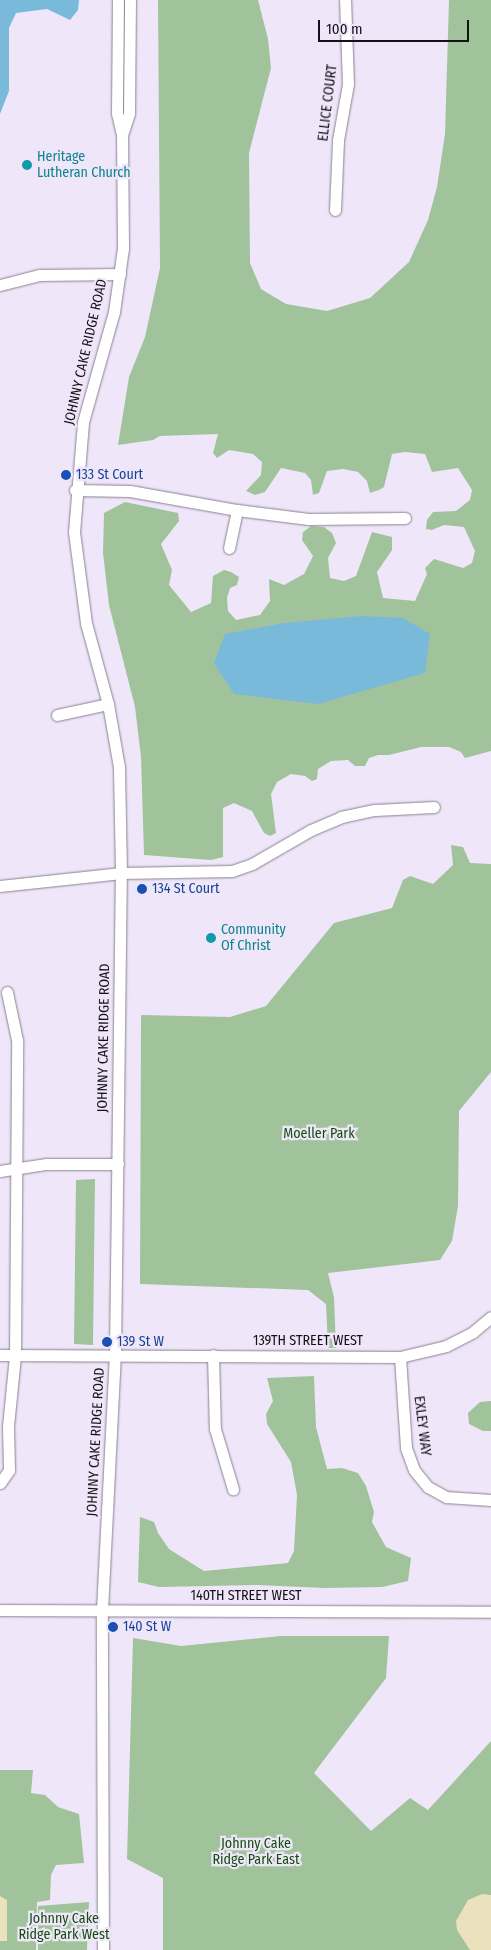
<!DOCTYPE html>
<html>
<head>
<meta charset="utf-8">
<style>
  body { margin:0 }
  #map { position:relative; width:491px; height:1950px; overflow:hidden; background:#efe7f9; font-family:"Fira Sans Condensed",sans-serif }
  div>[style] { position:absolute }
  .green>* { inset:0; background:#a0c39c }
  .sand>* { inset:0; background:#ebe1bc }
  .water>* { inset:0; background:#79badb }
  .roads { filter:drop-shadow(0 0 1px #898191) drop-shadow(0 0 1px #898191) }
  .minor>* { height:11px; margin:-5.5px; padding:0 5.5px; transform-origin:5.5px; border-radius:5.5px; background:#fff }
  .dots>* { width:14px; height:14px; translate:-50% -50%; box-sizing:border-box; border:2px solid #efe7f9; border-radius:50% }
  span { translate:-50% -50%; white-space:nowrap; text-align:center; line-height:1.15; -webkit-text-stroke:4.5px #efe7f9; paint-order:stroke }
  .street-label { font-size:14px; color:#141117 }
  .culture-label { font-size:14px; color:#0d838f }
  .left { translate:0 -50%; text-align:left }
  .transit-label { font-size:14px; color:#164399 }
  .park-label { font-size:14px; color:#124d0d }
  .scale { position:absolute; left:318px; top:20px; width:151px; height:22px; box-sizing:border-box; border:2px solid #141117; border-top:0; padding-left:6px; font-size:15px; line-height:18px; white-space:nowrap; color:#141117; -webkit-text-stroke:4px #efe7f9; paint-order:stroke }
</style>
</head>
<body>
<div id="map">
  <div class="green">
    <i style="clip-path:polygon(158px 0,258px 0,268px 39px,271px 68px,249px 153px,250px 263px,261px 289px,286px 304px,327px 311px,370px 298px,409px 262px,428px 220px,437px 187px,445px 134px,449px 0,491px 0,491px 751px,465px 758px,461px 752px,449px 747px,421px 747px,389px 755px,378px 755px,369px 758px,365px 766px,355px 766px,348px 760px,331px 761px,318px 769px,317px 779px,312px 781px,305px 776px,291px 774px,277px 782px,271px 794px,276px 833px,270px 836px,264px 833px,252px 811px,234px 803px,223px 808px,223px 857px,211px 860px,144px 855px,141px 757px,135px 707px,109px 605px,103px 553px,104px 513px,125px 502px,178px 513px,179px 521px,161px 544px,172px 570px,169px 585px,191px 612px,211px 603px,213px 576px,224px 570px,231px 572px,239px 577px,237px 585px,230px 588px,227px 598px,228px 611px,236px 620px,260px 615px,270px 601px,269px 579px,284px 585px,304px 574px,313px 556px,302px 540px,303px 532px,311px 526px,324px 527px,332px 533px,336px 543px,328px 558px,330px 578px,344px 581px,356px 576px,372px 532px,392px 537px,392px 550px,377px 572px,383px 598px,415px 601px,427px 574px,425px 568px,434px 559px,463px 568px,472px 563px,475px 551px,464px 527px,444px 525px,432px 530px,426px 529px,427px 520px,433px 512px,456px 511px,470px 500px,472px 490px,458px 468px,432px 472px,425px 454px,405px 452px,392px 454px,384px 487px,379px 490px,370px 493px,367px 481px,358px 472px,343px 469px,327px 471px,319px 493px,313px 495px,311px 480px,305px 473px,281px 468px,265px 492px,255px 495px,246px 491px,261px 475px,262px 462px,253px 454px,229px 450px,217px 458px,213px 453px,218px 434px,160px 436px,153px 440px,118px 445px,129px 377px,145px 337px,160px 268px)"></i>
    <i style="clip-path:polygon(451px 845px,463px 847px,470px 863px,491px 864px,491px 1072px,459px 1111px,458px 1206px,452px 1241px,440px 1260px,328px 1273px,334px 1297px,336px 1348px,328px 1348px,326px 1304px,308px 1290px,140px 1284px,141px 1015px,230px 1017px,266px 1006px,334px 923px,392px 908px,403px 880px,410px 876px,433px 884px,453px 865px)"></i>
    <i style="clip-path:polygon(95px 1179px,93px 1345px,74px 1344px,76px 1180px)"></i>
    <i style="clip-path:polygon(314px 1376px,316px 1427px,327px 1469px,342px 1468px,358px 1473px,366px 1486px,374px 1512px,372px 1522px,386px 1547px,411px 1558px,408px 1581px,382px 1587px,325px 1588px,256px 1585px,159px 1587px,138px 1582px,140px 1517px,154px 1522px,158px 1533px,169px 1549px,204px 1571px,288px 1563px,294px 1551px,297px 1495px,291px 1462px,267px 1424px,266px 1414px,273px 1401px,267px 1378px)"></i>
    <i style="clip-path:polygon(491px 1401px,491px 1431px,483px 1431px,469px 1424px,468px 1413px,480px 1402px)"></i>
    <i style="clip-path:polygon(281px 1636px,389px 1636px,386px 1678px,314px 1773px,371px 1831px,410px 1798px,428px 1810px,491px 1741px,491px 1950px,163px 1950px,163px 1878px,127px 1859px,133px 1638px,181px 1646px)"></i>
    <i style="clip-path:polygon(0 1770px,33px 1770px,31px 1793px,45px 1795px,58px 1807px,79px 1814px,84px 1863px,56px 1865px,51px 1875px,50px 1900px,37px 1902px,36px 1950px,0 1950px)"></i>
    <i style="clip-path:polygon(89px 1902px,87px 1950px,38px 1950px,38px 1906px)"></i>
  </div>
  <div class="sand">
    <i style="clip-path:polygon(482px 1894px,491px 1895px,491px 1950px,470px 1950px,457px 1930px,456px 1921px,468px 1900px)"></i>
    <i style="clip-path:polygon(0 1896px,7px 1900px,7px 1941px,0 1941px)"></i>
  </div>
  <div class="water">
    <i style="clip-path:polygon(0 0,79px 0,78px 10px,70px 20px,47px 9px,16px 13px,9px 28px,9px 91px,0 114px)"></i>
    <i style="clip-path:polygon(362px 616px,403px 618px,430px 634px,425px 673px,318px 704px,234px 694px,214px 663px,225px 634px,284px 623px)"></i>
  </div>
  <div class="roads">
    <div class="minor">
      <i style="left:118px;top:0;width:113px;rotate:90.5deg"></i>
      <i style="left:117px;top:113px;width:23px;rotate:77deg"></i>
      <i style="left:335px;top:210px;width:70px;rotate:-87.5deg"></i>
      <i style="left:338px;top:140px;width:57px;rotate:-79.9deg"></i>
      <i style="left:348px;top:84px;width:84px;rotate:-92deg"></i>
      <i style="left:0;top:285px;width:40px;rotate:-14.4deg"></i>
      <i style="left:39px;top:275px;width:81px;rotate:-0.7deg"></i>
      <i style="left:75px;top:490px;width:55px;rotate:1deg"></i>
      <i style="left:130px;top:491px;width:109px;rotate:10.1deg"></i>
      <i style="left:237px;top:510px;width:72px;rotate:7.2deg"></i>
      <i style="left:308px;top:519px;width:97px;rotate:-0.6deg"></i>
      <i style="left:229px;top:548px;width:39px;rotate:-78deg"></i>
      <i style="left:57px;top:715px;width:52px;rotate:-12.2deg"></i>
      <i style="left:0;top:886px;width:122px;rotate:-6.1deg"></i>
      <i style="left:121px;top:873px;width:111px;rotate:-1deg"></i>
      <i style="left:232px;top:871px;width:21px;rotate:-19deg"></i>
      <i style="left:252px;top:864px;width:68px;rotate:-30deg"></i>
      <i style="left:311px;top:830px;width:33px;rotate:-23deg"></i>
      <i style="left:341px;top:817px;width:35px;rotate:-12deg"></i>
      <i style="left:375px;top:810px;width:59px;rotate:-2.9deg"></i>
      <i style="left:0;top:1171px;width:47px;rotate:-8.7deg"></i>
      <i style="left:46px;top:1164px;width:72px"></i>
      <i style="left:0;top:1355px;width:400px;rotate:0.3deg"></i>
      <i style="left:400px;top:1357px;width:47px;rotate:-13.4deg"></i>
      <i style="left:446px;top:1346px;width:30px;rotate:-27deg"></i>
      <i style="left:473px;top:1332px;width:23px;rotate:-40deg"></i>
      <i style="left:213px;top:1355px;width:74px;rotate:88.5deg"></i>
      <i style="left:215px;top:1429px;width:63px;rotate:73.3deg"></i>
      <i style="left:400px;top:1357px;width:91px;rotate:86.2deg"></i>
      <i style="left:406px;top:1448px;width:23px;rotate:70deg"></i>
      <i style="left:414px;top:1470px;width:22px;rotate:51deg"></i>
      <i style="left:428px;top:1487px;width:21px;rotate:29deg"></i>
      <i style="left:446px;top:1497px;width:45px;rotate:3.8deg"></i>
      <i style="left:0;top:1483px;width:16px;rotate:-55deg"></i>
      <i style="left:9px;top:1470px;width:44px;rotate:-91.3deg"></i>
      <i style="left:8px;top:1426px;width:70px;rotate:-84.3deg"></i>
      <i style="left:15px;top:1356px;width:316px;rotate:-89.6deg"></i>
      <i style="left:17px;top:1040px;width:49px;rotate:-101.8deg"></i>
      <i style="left:0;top:1610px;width:491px;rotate:0.2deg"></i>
      <i style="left:103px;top:1950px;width:340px;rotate:-90.2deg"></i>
      <i style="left:102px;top:1610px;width:255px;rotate:-87.1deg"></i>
      <i style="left:115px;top:1355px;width:482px;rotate:-89.3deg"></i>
      <i style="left:121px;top:873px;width:106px;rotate:-91.1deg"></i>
      <i style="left:119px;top:767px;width:64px;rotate:-99.9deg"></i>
      <i style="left:108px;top:704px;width:84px;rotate:-105.2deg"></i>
      <i style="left:86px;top:623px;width:92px;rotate:-97.5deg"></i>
      <i style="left:74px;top:532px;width:110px;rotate:-85.3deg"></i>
      <i style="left:83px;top:422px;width:114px;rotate:-74.3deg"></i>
      <i style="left:114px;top:312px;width:65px;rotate:-82deg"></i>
      <i style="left:123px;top:248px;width:113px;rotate:-90.5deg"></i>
      <i style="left:122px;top:135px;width:23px;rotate:-72deg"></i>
      <i style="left:129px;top:113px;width:113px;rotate:-89.5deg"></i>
    </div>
  </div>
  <div class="dots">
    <i style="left:27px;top:165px;background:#0f9aa8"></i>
    <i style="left:66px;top:475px;background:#1a4fb4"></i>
    <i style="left:142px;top:889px;background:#1a4fb4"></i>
    <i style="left:211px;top:938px;background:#0f9aa8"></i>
    <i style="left:107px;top:1342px;background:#1a4fb4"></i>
    <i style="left:113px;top:1627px;background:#1a4fb4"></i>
  </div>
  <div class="street-label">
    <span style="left:328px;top:103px;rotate:-83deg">ELLICE COURT</span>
    <span style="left:86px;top:352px;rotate:-77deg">JOHNNY CAKE RIDGE ROAD</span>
    <span style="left:104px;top:1038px;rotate:-89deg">JOHNNY CAKE RIDGE ROAD</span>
    <span style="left:308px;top:1341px">139TH STREET WEST</span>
    <span style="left:422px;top:1426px;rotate:83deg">EXLEY WAY</span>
    <span style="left:96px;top:1442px;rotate:-87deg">JOHNNY CAKE RIDGE ROAD</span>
    <span style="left:246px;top:1596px">140TH STREET WEST</span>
  </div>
  <div class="culture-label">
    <span class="left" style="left:37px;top:165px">Heritage<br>Lutheran Church</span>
    <span class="left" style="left:221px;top:938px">Community<br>Of Christ</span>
  </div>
  <div class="transit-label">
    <span class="left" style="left:76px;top:475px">133 St Court</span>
    <span class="left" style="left:152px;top:889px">134 St Court</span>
    <span class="left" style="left:117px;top:1342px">139 St W</span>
    <span class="left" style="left:123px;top:1627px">140 St W</span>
  </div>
  <div class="park-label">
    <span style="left:319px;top:1134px">Moeller Park</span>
    <span style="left:256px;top:1852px">Johnny Cake<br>Ridge Park East</span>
    <span style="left:64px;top:1927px">Johnny Cake<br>Ridge Park West</span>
  </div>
  <div class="scale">100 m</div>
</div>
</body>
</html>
